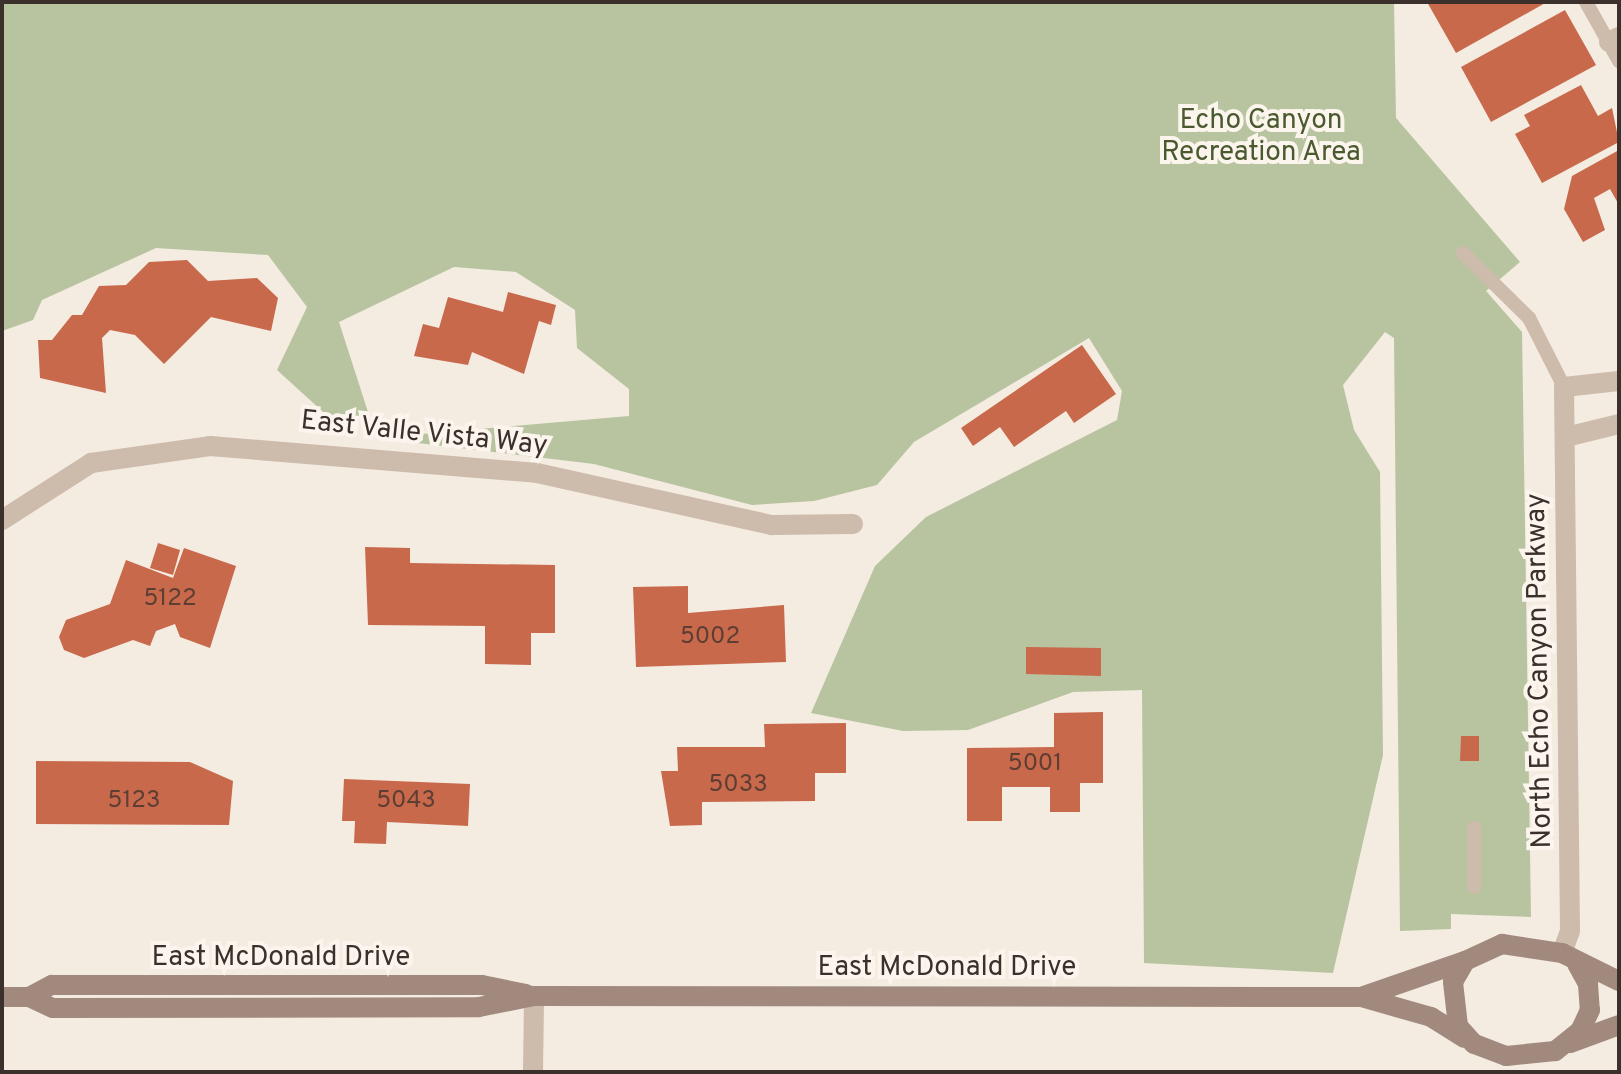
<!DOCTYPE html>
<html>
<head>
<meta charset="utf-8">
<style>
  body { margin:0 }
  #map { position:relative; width:1621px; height:1074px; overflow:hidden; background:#f4ebe1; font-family:Overpass,sans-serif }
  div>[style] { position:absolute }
  .green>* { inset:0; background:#b8c4a0 }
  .building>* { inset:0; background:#c8694b }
  .lane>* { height:14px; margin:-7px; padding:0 7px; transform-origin:7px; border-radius:7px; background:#cdbbac }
  .street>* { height:20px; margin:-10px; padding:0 10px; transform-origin:10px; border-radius:10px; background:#cdbbac }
  .secondary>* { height:20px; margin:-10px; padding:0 10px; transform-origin:10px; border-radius:10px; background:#a18a7d }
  span { translate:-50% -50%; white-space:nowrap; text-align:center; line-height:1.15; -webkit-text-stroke:8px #fbf5ee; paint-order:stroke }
  .number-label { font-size:24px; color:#5e3e33 }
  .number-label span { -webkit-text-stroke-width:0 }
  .park-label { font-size:28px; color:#4a5a2e }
  .street-label { font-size:28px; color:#3b302b }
  .frame { position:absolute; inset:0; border:4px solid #3b302b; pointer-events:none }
</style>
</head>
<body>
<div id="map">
  <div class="green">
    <i style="clip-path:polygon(2px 2px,1394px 2px,1396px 118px,1520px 262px,1486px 291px,1522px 332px,1531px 917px,1451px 914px,1451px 929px,1400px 931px,1394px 338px,1385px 332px,1343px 385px,1354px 430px,1380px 472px,1383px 755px,1333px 973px,1144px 963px,1142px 690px,1073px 692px,968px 730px,903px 731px,811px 713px,875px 566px,926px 517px,1117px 420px,1122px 391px,1089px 338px,914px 442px,877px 485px,814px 501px,752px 505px,594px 464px,376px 438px,629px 416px,629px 389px,577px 348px,575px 310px,516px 272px,454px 267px,339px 322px,368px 412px,347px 421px,332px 420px,277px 370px,307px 307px,268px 255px,156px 248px,42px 300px,33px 320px,2px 331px)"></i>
  </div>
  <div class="building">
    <i style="clip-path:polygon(1427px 2px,1547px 2px,1456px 53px)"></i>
    <i style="clip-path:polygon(1565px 10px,1596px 65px,1491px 122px,1461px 67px)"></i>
    <i style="clip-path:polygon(1581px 85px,1598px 116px,1612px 108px,1619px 142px,1542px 183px,1515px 134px,1530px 126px,1524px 115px)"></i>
    <i style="clip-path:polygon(1619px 150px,1619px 205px,1610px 189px,1594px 198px,1605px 230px,1583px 242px,1564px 209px,1572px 176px)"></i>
    <i style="clip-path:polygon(187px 260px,208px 281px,257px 278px,278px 298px,271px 331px,211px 317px,164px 364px,135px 335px,110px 330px,102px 338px,106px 393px,40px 378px,38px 340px,52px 340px,72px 315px,82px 315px,99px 286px,126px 285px,149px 262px)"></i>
    <i style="clip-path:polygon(508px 292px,556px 305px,551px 325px,539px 321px,524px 374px,472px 352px,468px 365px,414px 356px,423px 324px,439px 328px,448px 297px,503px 312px)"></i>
    <i style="clip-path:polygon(1082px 345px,1116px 394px,1074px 423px,1066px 411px,1014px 447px,1000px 427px,973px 446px,961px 428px)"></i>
    <i style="clip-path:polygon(158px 543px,180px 550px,173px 575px,150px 568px)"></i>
    <i style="clip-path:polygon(365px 547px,410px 548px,410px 563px,555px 565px,555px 633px,531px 633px,531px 665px,485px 664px,485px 626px,368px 625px)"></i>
    <i style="clip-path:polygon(184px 548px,236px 566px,210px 648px,180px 637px,175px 624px,156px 631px,150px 646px,133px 640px,84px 658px,64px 650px,59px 637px,66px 620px,110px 604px,126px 560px,173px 578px)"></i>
    <i style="clip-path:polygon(688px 586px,688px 613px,784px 605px,786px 662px,636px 667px,633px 587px)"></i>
    <i style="clip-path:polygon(1026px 647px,1101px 648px,1101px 676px,1026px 674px)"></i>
    <i style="clip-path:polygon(1103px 712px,1103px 783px,1080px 783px,1080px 812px,1050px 812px,1050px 787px,1002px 787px,1002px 821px,967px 821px,967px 748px,1054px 747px,1054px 713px)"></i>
    <i style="clip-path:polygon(846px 723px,846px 773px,815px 773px,815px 801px,702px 802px,702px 825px,670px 826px,661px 771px,678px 771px,677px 747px,765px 747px,764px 724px)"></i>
    <i style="clip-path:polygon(1461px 736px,1479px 736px,1479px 761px,1460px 761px)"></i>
    <i style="clip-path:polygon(36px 761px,190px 762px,233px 781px,229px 825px,36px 824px)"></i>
    <i style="clip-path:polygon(344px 779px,470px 784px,468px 826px,387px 822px,386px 844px,354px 843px,355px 821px,342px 821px)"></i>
  </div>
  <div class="lane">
    <i style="left:1586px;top:2px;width:68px;rotate:60.8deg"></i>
    <i style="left:1463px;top:253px;width:93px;rotate:44.6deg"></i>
    <i style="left:1529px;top:318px;width:77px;rotate:63.1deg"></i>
    <i style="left:1474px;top:828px;width:59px;rotate:90deg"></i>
  </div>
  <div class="street">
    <i style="left:1609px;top:42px;width:11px;rotate:-27deg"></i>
    <i style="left:1566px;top:437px;width:55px;rotate:-13.8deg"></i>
    <i style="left:2px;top:520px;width:106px;rotate:-32.6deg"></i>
    <i style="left:91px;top:463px;width:120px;rotate:-8.1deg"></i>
    <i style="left:210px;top:446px;width:328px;rotate:4.7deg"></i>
    <i style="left:537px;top:473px;width:241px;rotate:12.5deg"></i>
    <i style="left:772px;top:525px;width:81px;rotate:-0.7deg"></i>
    <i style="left:1562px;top:953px;width:23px;rotate:-70deg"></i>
    <i style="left:1570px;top:931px;width:544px;rotate:-90.63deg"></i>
    <i style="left:1564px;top:387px;width:55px;rotate:-6.2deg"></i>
    <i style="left:533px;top:1072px;width:76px;rotate:-89.2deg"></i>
  </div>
  <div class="secondary">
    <i style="left:1577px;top:964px;width:23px;rotate:61deg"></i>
    <i style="left:1588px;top:984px;width:26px;rotate:86deg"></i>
    <i style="left:1590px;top:1010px;width:23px;rotate:115deg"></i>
    <i style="left:1580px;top:1031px;width:32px;rotate:141deg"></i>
    <i style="left:1555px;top:1051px;width:49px;rotate:174.2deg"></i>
    <i style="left:1506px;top:1056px;width:34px;rotate:-159deg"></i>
    <i style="left:1474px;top:1044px;width:24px;rotate:-132deg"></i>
    <i style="left:1458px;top:1026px;width:44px;rotate:-96.5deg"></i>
    <i style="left:1453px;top:982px;width:24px;rotate:-60deg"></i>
    <i style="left:1465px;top:961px;width:41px;rotate:-24.7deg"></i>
    <i style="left:1502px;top:944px;width:61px;rotate:8.5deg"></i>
    <i style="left:1562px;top:953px;width:64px;rotate:26.2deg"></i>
    <i style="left:2px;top:997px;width:27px"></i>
    <i style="left:29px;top:997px;width:26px;rotate:25deg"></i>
    <i style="left:53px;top:1008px;width:426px;rotate:-0.1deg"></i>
    <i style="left:479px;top:1007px;width:56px;rotate:-11.3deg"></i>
    <i style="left:534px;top:996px;width:827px;rotate:0.07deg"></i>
    <i style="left:1361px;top:997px;width:110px;rotate:-19.1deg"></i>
    <i style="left:29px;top:997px;width:26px;rotate:-28deg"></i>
    <i style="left:52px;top:985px;width:430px"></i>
    <i style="left:482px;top:985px;width:45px;rotate:11.6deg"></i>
    <i style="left:1361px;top:997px;width:73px;rotate:15.9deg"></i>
    <i style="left:1431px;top:1017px;width:39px;rotate:32deg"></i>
    <i style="left:1570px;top:1043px;width:52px;rotate:-20.2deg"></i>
  </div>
  <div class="number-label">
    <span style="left:170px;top:600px">5122</span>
    <span style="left:710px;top:638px">5002</span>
    <span style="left:1035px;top:765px">5001</span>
    <span style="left:738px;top:786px">5033</span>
    <span style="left:134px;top:802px">5123</span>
    <span style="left:406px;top:802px">5043</span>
  </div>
  <div class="park-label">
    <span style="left:1261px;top:137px">Echo Canyon<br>Recreation Area</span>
  </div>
  <div class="street-label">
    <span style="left:424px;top:434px;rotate:6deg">East Valle Vista Way</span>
    <span style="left:1540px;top:671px;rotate:-91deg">North Echo Canyon Parkway</span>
    <span style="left:281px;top:958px">East McDonald Drive</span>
    <span style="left:947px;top:968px">East McDonald Drive</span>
  </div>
  <div class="frame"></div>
</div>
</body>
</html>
